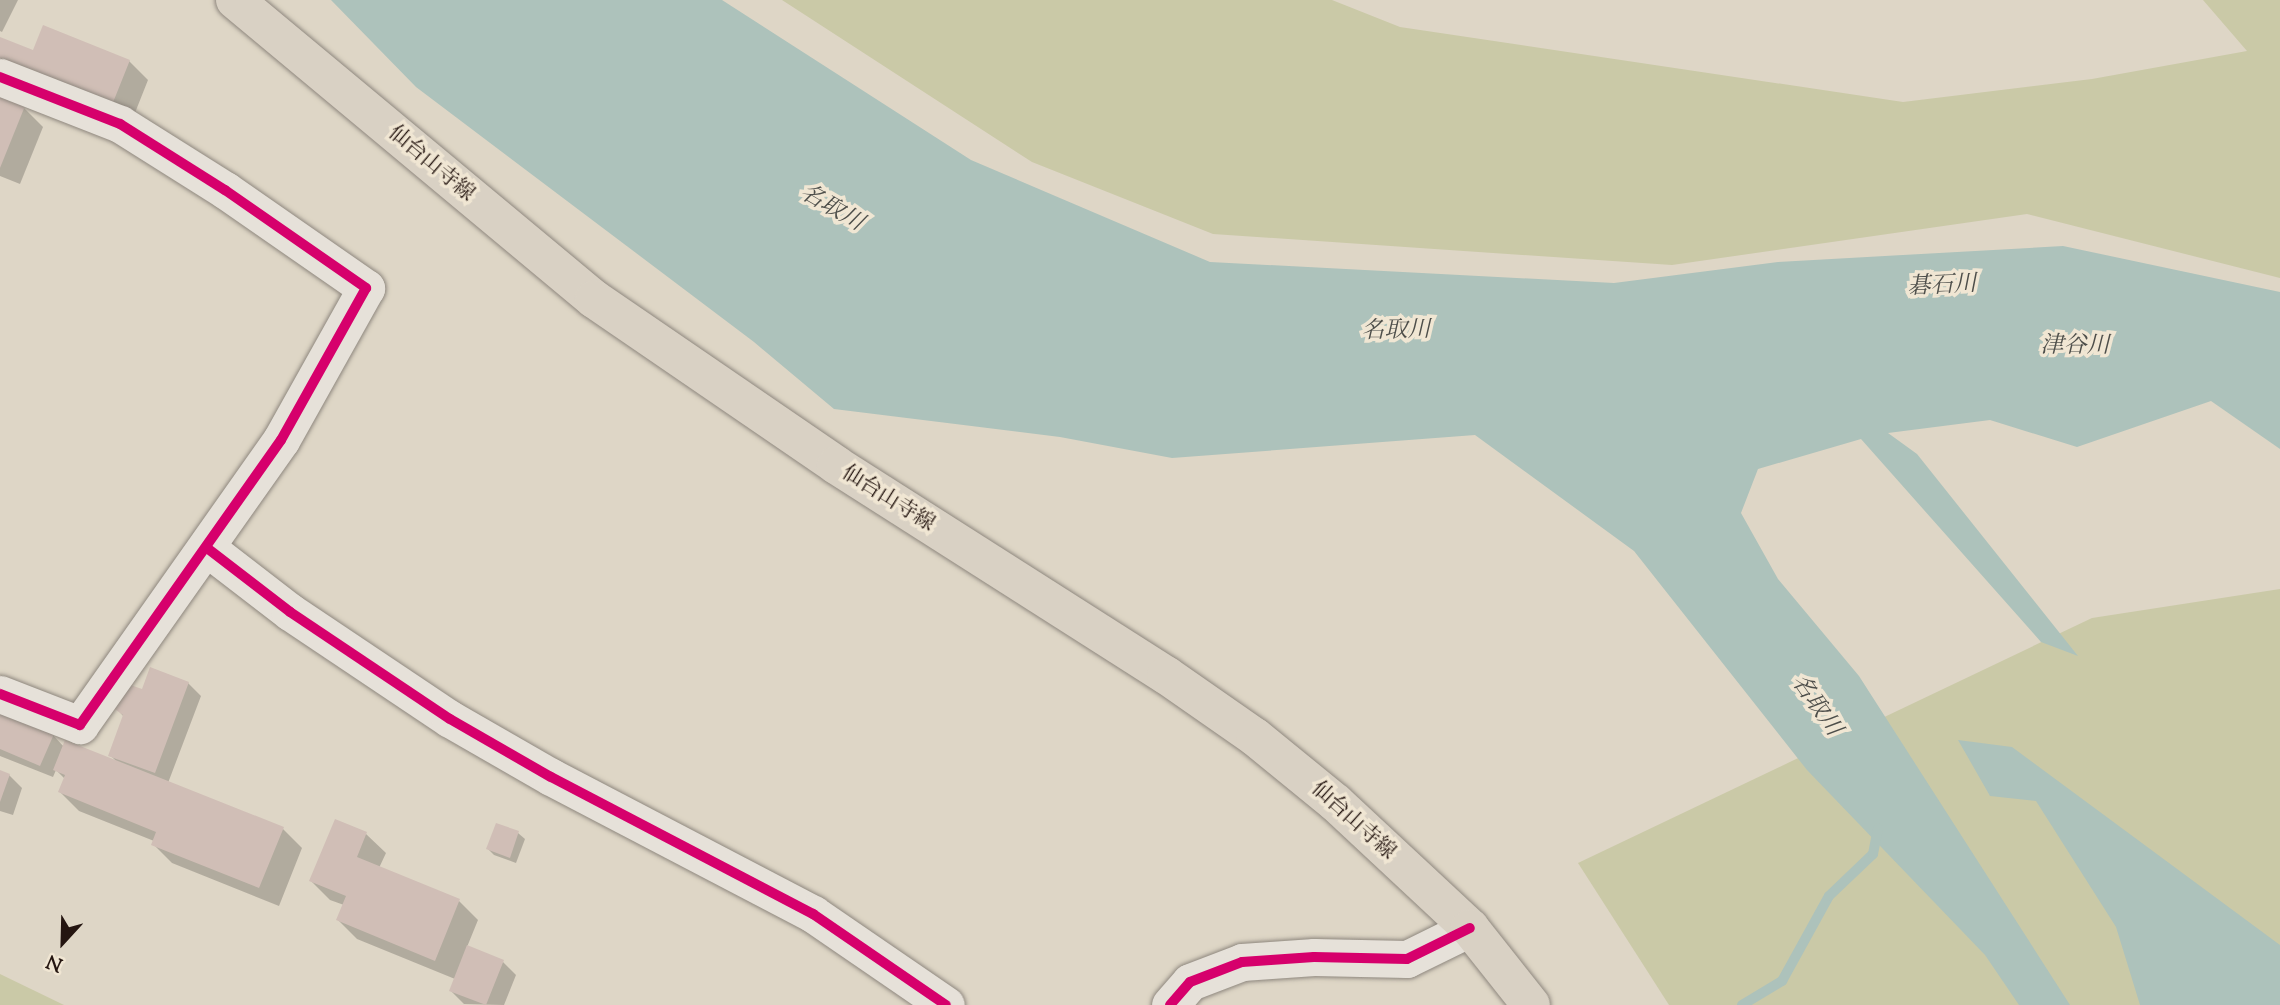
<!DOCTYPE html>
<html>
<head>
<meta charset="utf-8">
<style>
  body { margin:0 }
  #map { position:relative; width:2280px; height:1005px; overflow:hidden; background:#ded6c6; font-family:"Sorts Mill Goudy","Noto Serif JP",serif }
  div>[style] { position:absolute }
  .green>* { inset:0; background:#cac9a7 }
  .water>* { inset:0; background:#adc2bb }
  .shadow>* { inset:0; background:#0003 }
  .stream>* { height:10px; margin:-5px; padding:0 5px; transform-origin:5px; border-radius:5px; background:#adc2bb }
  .building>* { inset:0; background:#d0beb6 }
  .roads { filter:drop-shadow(0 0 2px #8e877e) drop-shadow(0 0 2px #8e877e) }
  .street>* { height:37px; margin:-18.5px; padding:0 18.5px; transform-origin:18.5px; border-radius:18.5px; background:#e6e1d9 }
  .primary>* { height:38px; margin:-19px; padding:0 19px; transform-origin:19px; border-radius:19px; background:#d9d1c4 }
  .cycleway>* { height:10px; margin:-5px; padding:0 5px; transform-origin:5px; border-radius:5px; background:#d6006c }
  span { translate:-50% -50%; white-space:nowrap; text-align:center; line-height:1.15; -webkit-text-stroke:7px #f0e6d3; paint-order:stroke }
  .street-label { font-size:21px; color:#241510 }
  .water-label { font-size:23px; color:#4d4e4a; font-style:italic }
  .north { position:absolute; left:28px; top:907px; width:70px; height:70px; -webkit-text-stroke:5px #f0e6d3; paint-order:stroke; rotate:202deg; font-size:19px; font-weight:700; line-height:28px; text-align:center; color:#241510 }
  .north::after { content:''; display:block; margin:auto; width:24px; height:32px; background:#241510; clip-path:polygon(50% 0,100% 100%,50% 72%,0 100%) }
</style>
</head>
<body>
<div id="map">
  <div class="green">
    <i style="clip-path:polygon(782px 0,1332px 0,1400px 27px,1903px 102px,2092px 79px,2247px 51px,2203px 0,2280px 0,2280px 278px,2027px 214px,1672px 265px,1213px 234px,1032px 162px)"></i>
    <i style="clip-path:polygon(2280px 589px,2280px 1005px,1669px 1005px,1578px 863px,2092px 618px)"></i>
    <i style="clip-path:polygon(0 974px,64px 1005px,0 1005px)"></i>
  </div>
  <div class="water">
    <i style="clip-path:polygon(331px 0,722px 0,971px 160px,1210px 262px,1614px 283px,1778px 262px,2063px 246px,2280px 292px,2280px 449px,2211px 401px,2077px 447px,1990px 420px,1888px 433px,1917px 454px,2078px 656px,2041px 642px,1861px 439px,1758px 469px,1741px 513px,1778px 579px,1859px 676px,2070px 1005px,2019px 1005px,1985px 955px,1807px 770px,1634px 551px,1475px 435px,1172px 458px,1060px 437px,834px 409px,754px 342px,416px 87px)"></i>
    <i style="clip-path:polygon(1958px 740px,2012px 747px,2280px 945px,2280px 1005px,2140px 1005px,2116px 927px,2036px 801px,1990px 796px)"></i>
  </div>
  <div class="shadow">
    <i style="clip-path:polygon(0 0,18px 0,2px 32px,0 31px)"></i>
    <i style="clip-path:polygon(0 39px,34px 52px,129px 61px,148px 80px,129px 128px)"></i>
    <i style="clip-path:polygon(0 99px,24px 108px,43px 127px,20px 184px,0 176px)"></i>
    <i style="clip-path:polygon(188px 683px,201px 696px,168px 783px,283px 829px,302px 848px,279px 906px,172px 863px,153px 844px,154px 841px,79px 811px,60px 792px,65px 779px,56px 770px,53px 777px,0 756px,0 714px,53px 735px,64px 747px,118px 763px,110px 755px,124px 717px,115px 707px,143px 691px)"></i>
    <i style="clip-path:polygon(0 772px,9px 775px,22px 788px,13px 815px,0 811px)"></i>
    <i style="clip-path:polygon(336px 821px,366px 834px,386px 853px,379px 868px,459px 901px,478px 920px,467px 947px,503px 962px,516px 975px,504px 1005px,464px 1004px,451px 991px,455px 979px,357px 939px,338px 920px,344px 905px,330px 900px,311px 881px)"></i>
    <i style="clip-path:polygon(518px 833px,525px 839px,516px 863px,494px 855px,488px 849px)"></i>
  </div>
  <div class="stream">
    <i style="left:1742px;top:1005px;width:47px;rotate:-31deg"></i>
    <i style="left:1782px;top:981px;width:97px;rotate:-61.1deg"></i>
    <i style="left:1829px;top:896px;width:61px;rotate:-43.7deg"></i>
    <i style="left:1873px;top:854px;width:26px;rotate:-79deg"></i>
  </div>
  <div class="building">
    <i style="clip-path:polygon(43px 25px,130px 60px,110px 110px,0 66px,0 37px,33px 50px)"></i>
    <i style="clip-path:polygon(0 97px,25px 106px,0 168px)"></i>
    <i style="clip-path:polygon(150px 667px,189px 682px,155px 773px,108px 756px,123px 715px,112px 707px,122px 682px,142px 689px)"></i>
    <i style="clip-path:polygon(0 712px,54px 734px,40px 766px,0 749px)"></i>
    <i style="clip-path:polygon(65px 740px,284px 827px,259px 888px,151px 845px,156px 832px,58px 792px,65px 775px,53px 770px)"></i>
    <i style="clip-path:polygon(0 770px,10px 774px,0 802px)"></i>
    <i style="clip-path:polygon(335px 819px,367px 832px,357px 857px,460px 899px,435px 961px,336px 920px,346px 896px,309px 881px)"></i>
    <i style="clip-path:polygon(496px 823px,519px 831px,510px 858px,486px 849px)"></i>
    <i style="clip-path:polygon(467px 945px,504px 960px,486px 1005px,449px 991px)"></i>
  </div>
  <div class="roads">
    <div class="street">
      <i style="left:0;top:77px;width:129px;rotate:21.4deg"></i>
      <i style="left:120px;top:124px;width:124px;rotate:32.2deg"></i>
      <i style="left:225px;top:190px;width:172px;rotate:34.8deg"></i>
      <i style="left:366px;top:288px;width:174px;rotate:119.2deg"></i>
      <i style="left:281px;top:440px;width:349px;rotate:125.2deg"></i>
      <i style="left:80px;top:725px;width:86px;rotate:-158.8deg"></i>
      <i style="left:207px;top:548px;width:105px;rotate:37.6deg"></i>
      <i style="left:290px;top:612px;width:192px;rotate:33.8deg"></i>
      <i style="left:450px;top:719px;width:116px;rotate:29.9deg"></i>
      <i style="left:551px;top:777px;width:296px;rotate:27.6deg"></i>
      <i style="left:813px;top:914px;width:161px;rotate:34.4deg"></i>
      <i style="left:1170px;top:1005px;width:30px;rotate:-49deg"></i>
      <i style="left:1190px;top:982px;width:56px;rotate:-21deg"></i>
      <i style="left:1242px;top:962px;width:72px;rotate:-4deg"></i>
      <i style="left:1314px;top:957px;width:93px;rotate:1.2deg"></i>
      <i style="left:1407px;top:959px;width:70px;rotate:-26.2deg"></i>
    </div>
    <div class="primary">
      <i style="left:235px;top:0;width:467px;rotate:39.8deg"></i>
      <i style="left:594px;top:299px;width:293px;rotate:34.4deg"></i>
      <i style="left:836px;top:465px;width:391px;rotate:32.5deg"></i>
      <i style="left:1166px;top:675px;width:108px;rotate:34.9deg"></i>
      <i style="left:1255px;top:737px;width:104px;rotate:39.2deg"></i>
      <i style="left:1336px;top:803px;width:183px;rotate:43deg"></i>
      <i style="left:1470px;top:928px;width:98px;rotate:51.6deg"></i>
    </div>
  </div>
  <div class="cycleway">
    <i style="left:0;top:77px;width:129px;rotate:21.4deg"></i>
    <i style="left:120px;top:124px;width:124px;rotate:32.2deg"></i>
    <i style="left:225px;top:190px;width:172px;rotate:34.8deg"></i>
    <i style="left:366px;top:288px;width:174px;rotate:119.2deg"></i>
    <i style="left:281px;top:440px;width:349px;rotate:125.2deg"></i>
    <i style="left:80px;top:725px;width:86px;rotate:-158.8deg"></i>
    <i style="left:207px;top:548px;width:105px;rotate:37.6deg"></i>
    <i style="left:290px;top:612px;width:192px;rotate:33.8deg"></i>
    <i style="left:450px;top:719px;width:116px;rotate:29.9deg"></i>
    <i style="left:551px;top:777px;width:296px;rotate:27.6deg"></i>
    <i style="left:813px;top:914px;width:161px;rotate:34.4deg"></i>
    <i style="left:1170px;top:1005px;width:30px;rotate:-49deg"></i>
    <i style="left:1190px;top:982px;width:56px;rotate:-21deg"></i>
    <i style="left:1242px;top:962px;width:72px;rotate:-4deg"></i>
    <i style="left:1314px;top:957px;width:93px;rotate:1.2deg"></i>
    <i style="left:1407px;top:959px;width:70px;rotate:-26.2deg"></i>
  </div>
  <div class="street-label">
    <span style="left:431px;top:164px;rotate:40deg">仙台山寺線</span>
    <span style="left:888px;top:499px;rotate:32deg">仙台山寺線</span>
    <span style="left:1353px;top:821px;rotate:42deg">仙台山寺線</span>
  </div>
  <div class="water-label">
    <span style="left:831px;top:209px;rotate:30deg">名取川</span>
    <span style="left:1942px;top:287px;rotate:-3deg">碁石川</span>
    <span style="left:1396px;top:332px;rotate:-1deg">名取川</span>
    <span style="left:2075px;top:347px">津谷川</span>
    <span style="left:1815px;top:706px;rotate:55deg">名取川</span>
  </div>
  <div class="north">N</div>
</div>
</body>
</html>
